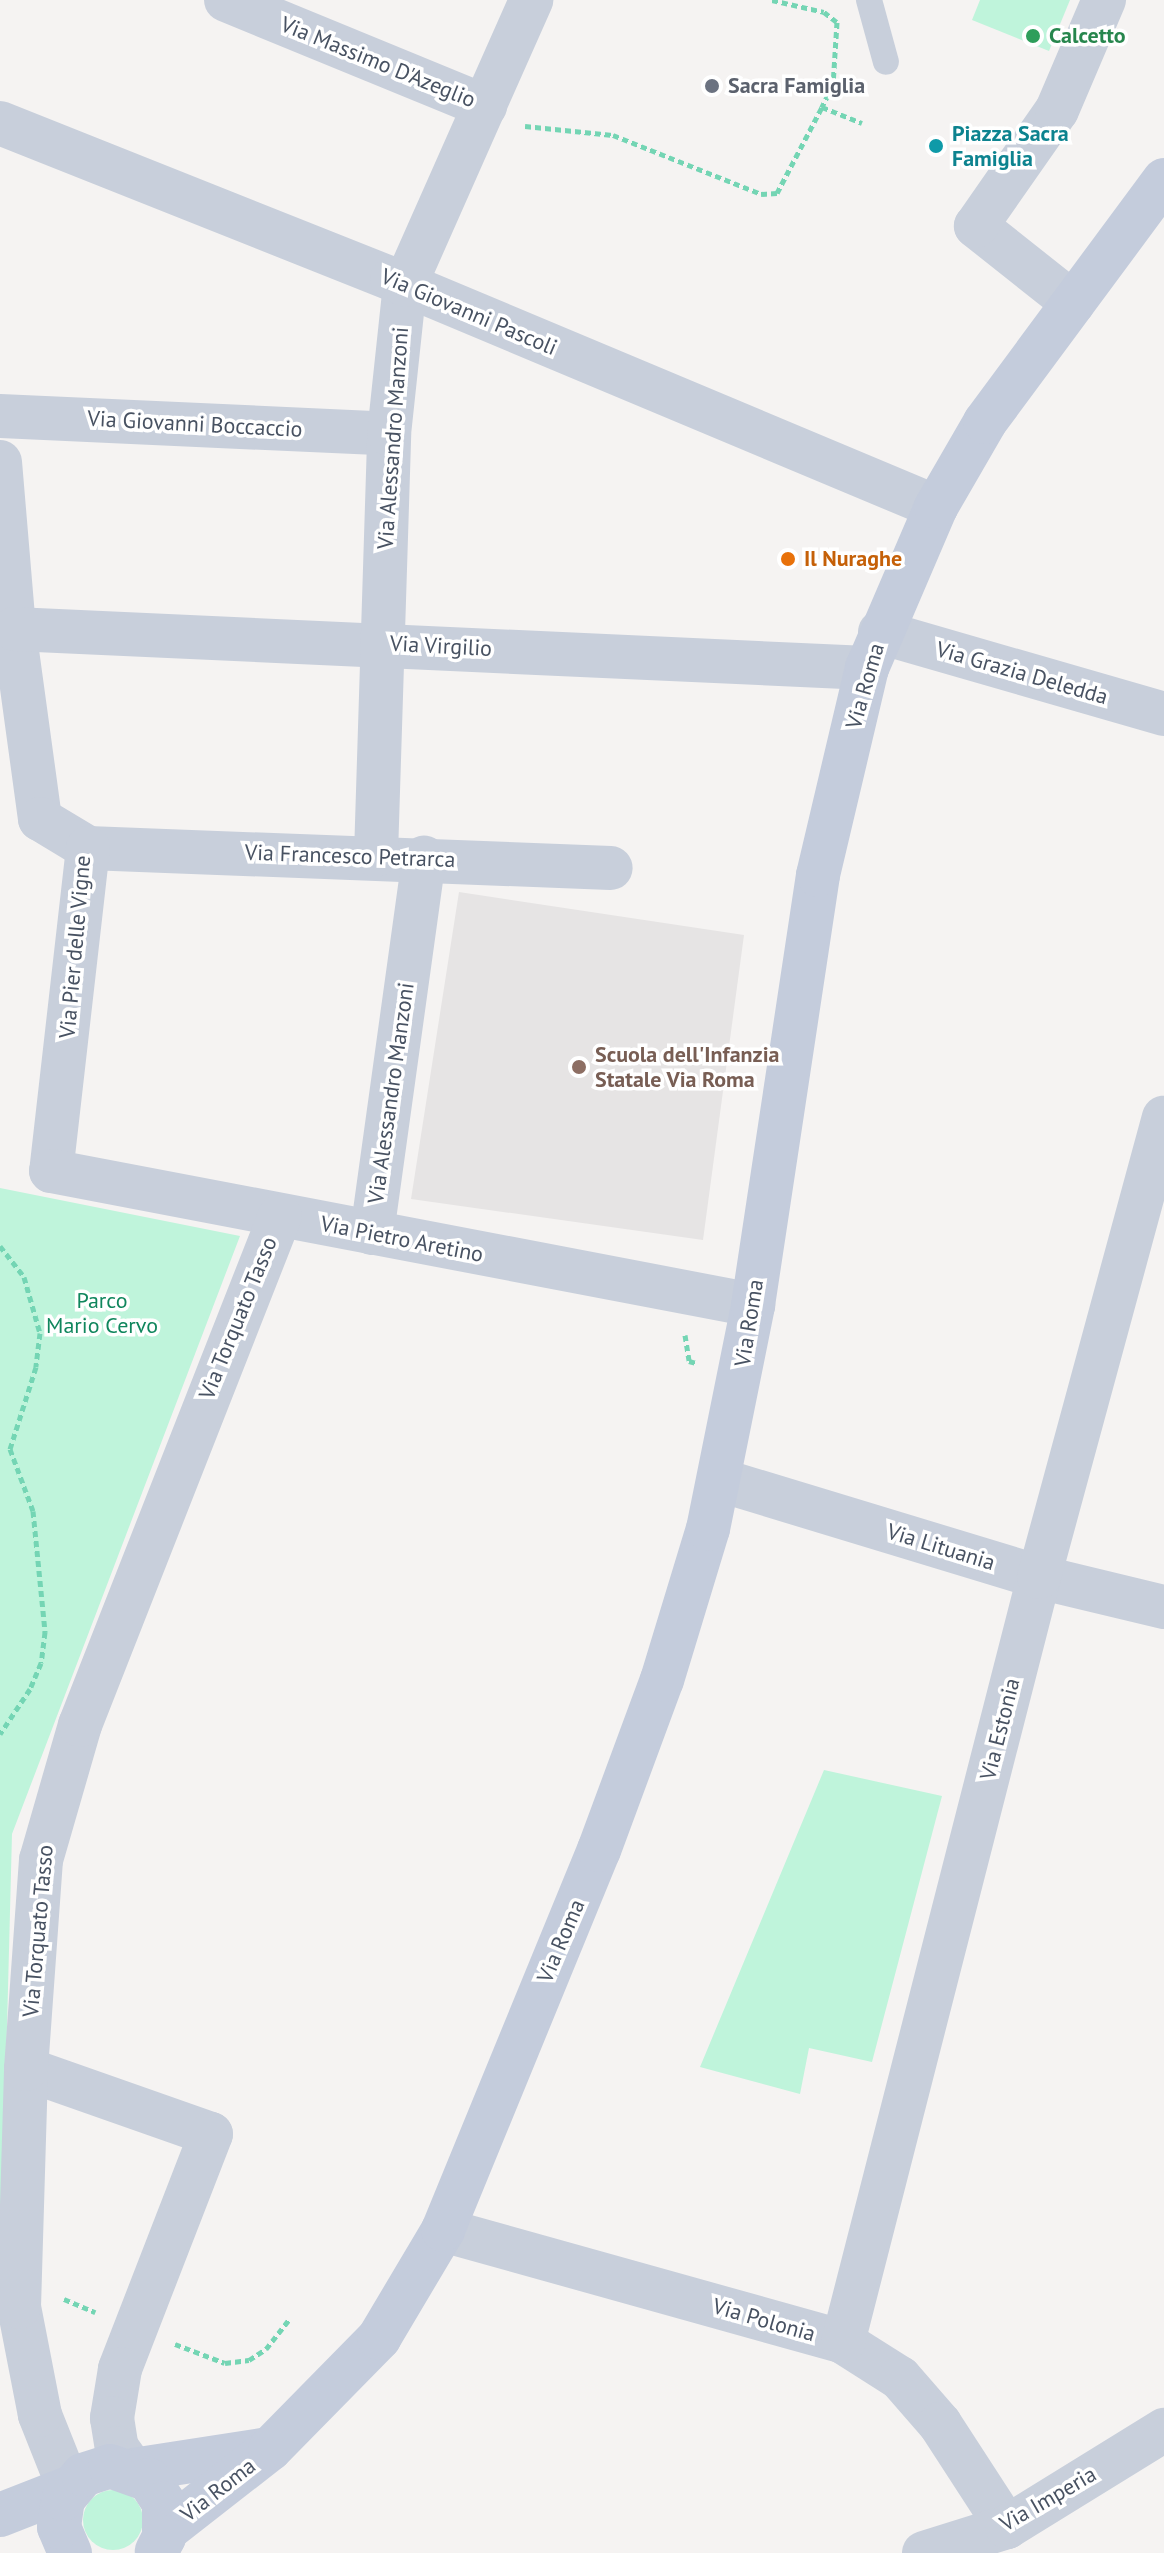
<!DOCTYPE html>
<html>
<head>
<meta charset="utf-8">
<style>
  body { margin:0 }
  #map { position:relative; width:1164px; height:2553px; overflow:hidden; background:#f5f3f2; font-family:"PT Sans",sans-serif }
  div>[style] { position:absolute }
  .education>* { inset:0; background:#e6e4e4 }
  .green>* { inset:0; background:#bff4db }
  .round { border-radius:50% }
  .path>* { height:5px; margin-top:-2.5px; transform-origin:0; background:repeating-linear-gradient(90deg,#74d5b4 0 6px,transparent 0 10px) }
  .service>* { height:26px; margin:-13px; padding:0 13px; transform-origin:13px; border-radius:13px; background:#c8cfdb }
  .minor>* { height:44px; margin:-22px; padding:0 22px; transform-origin:22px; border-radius:22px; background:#c8cfdb }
  .tertiary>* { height:44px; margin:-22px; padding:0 22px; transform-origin:22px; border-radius:22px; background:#c8cfdb }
  .secondary>* { height:44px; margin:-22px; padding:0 22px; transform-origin:22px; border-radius:22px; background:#c4ccdc }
  .dots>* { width:22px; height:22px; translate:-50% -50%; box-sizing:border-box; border:4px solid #fff; border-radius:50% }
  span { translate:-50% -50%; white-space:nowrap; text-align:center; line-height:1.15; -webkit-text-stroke:7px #fff; paint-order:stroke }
  .leisure-label { font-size:22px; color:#27864d; font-weight:700 }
  .left { translate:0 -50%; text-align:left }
  .street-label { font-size:22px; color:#485262 }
  .worship-label { font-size:22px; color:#5b616d; font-weight:700 }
  .culture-label { font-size:22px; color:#0d838f; font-weight:700 }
  .food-label { font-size:22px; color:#c56008; font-weight:700 }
  .education-label { font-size:22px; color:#785e54; font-weight:700 }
  .park-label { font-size:22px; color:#10865d }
</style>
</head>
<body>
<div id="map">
  <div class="education">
    <i style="clip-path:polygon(459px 892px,744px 935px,703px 1240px,411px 1199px)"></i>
  </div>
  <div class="green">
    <i style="clip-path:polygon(980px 0,1070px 0,1049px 51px,972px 20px)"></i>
    <i style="clip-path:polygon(0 1188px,240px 1236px,12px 1834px,0 2299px)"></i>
    <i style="clip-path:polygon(824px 1770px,942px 1796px,872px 2062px,809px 2048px,800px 2094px,700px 2067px)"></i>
    <i class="round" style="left:83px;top:2490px;width:60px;height:60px"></i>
  </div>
  <div class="path">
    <i style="left:772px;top:0;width:53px;rotate:13deg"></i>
    <i style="left:824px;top:12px;width:16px;rotate:38deg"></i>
    <i style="left:837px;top:22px;width:63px;rotate:93.6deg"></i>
    <i style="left:833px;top:85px;width:25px;rotate:117deg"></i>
    <i style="left:525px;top:126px;width:88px;rotate:5.8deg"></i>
    <i style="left:613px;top:135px;width:159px;rotate:21.7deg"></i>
    <i style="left:761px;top:194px;width:16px;rotate:-4deg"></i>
    <i style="left:777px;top:193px;width:97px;rotate:-62.4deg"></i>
    <i style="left:822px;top:107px;width:43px;rotate:21.8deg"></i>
    <i style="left:0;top:1246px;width:39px;rotate:52deg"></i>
    <i style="left:24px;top:1277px;width:58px;rotate:74.1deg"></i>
    <i style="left:40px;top:1333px;width:34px;rotate:97deg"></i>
    <i style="left:36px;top:1367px;width:86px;rotate:107.6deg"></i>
    <i style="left:10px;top:1449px;width:66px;rotate:69.6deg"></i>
    <i style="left:33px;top:1511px;width:122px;rotate:84.3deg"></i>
    <i style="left:45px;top:1632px;width:31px;rotate:97deg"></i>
    <i style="left:41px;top:1663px;width:28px;rotate:113deg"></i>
    <i style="left:30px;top:1689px;width:54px;rotate:123.7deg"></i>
    <i style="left:685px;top:1335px;width:26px;rotate:81deg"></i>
    <i style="left:689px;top:1361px;width:7px;rotate:16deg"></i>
    <i style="left:64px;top:2299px;width:34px;rotate:23deg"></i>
    <i style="left:175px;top:2344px;width:53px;rotate:20.8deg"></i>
    <i style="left:225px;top:2363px;width:24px;rotate:-7deg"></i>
    <i style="left:249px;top:2360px;width:20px;rotate:-33deg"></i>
    <i style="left:266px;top:2349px;width:37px;rotate:-52deg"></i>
  </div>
  <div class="service">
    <i style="left:869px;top:0;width:64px;rotate:74.7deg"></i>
  </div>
  <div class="minor">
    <i style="left:226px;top:0;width:280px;rotate:22.3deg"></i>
    <i style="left:0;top:123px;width:422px;rotate:21.7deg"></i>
    <i style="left:392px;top:279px;width:590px;rotate:22.74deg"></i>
    <i style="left:1073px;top:303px;width:124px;rotate:-141.6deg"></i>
    <i style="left:976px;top:226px;width:141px;rotate:-55.1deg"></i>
    <i style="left:1057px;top:110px;width:120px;rotate:-66.9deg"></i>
    <i style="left:0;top:416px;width:389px;rotate:2.6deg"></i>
    <i style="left:0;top:462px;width:168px;rotate:85.2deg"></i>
    <i style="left:14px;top:629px;width:192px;rotate:82.2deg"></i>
    <i style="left:40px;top:819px;width:56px;rotate:31.1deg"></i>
    <i style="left:88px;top:848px;width:523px;rotate:2.19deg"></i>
    <i style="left:14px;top:629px;width:854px;rotate:2.62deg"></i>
    <i style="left:880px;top:632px;width:296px;rotate:16.1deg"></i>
    <i style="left:88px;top:848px;width:325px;rotate:96.5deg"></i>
    <i style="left:51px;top:1171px;width:715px;rotate:10.81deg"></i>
    <i style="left:376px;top:855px;width:421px;rotate:-88.2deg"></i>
    <i style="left:389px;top:434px;width:150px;rotate:-83.9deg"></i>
    <i style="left:405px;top:285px;width:312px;rotate:-66.1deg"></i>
    <i style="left:372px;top:1233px;width:379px;rotate:-82.1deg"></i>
    <i style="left:720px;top:1480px;width:333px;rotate:16.9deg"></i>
    <i style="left:1039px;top:1577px;width:129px;rotate:13.5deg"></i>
    <i style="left:26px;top:2069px;width:196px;rotate:19.4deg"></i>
    <i style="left:211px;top:2134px;width:252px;rotate:111.2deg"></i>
    <i style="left:120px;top:2369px;width:50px;rotate:99.3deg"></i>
    <i style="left:112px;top:2418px;width:30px;rotate:81deg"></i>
    <i style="left:117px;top:2448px;width:27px;rotate:54deg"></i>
    <i style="left:443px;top:2230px;width:415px;rotate:15.6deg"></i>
    <i style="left:843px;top:2342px;width:67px;rotate:32.3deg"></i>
    <i style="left:900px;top:2378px;width:61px;rotate:49deg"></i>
    <i style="left:940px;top:2424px;width:123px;rotate:57deg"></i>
    <i style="left:843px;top:2342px;width:790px;rotate:-75.63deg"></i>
    <i style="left:1039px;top:1577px;width:476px;rotate:-74.8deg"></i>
    <i style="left:69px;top:2488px;width:79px;rotate:-111.7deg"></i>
    <i style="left:40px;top:2415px;width:110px;rotate:-101deg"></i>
    <i style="left:19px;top:2307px;width:238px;rotate:-88.3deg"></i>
    <i style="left:26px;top:2069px;width:210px;rotate:-85.9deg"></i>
    <i style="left:41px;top:1860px;width:141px;rotate:-73.9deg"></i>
    <i style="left:80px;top:1725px;width:547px;rotate:-68.55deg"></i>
  </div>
  <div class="tertiary">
    <i style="left:924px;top:2553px;width:87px;rotate:-17.4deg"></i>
    <i style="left:1007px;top:2527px;width:185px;rotate:-31.7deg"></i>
  </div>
  <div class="secondary">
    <i style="left:133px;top:2470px;width:137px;rotate:-8.8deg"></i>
    <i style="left:0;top:2515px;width:74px;rotate:-21.4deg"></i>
    <i style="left:165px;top:2531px;width:133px;rotate:-38deg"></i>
    <i style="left:270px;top:2449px;width:156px;rotate:-45.5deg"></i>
    <i style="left:379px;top:2338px;width:126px;rotate:-59.3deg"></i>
    <i style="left:443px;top:2230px;width:411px;rotate:-67.7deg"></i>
    <i style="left:599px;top:1850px;width:181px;rotate:-69.7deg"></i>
    <i style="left:662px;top:1680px;width:158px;rotate:-73.1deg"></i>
    <i style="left:708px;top:1529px;width:228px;rotate:-78.6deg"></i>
    <i style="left:753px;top:1305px;width:435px;rotate:-81.4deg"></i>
    <i style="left:818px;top:875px;width:213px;rotate:-76.7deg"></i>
    <i style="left:867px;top:668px;width:175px;rotate:-66.8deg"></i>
    <i style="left:936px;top:507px;width:98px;rotate:-60deg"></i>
    <i style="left:985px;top:422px;width:301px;rotate:-53.5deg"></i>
    <i style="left:70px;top:2553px;width:28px;rotate:-113deg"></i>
    <i style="left:59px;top:2527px;width:28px;rotate:-82deg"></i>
    <i style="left:63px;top:2499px;width:31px;rotate:-50deg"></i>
    <i style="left:83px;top:2475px;width:28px;rotate:-18deg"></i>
    <i style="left:110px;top:2466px;width:41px;rotate:19.7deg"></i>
    <i style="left:149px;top:2480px;width:27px;rotate:57deg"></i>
    <i style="left:164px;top:2503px;width:34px;rotate:90deg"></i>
    <i style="left:164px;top:2537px;width:16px;rotate:117deg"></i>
  </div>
  <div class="dots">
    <i style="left:1033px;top:36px;background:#2e9e5b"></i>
    <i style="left:712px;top:86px;background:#6b7280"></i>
    <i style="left:936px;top:146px;background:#0f9aa8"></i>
    <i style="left:788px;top:559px;background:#e8710a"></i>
    <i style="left:579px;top:1067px;background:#8d6e63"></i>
  </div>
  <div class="leisure-label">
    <span class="left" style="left:1049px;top:36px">Calcetto</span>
  </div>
  <div class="street-label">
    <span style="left:378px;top:62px;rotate:22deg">Via Massimo D'Azeglio</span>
    <span style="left:469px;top:312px;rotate:23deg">Via Giovanni Pascoli</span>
    <span style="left:195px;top:424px;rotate:3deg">Via Giovanni Boccaccio</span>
    <span style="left:393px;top:438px;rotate:-86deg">Via Alessandro Manzoni</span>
    <span style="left:441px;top:646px;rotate:3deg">Via Virgilio</span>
    <span style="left:1022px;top:673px;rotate:16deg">Via Grazia Deledda</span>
    <span style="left:865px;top:686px;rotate:-74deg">Via Roma</span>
    <span style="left:350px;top:856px;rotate:2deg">Via Francesco Petrarca</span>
    <span style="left:75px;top:947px;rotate:-85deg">Via Pier delle Vigne</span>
    <span style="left:391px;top:1093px;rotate:-82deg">Via Alessandro Manzoni</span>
    <span style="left:402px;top:1239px;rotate:11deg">Via Pietro Aretino</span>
    <span style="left:238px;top:1318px;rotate:-68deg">Via Torquato Tasso</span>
    <span style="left:749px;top:1323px;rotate:-81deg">Via Roma</span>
    <span style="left:941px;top:1547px;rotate:17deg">Via Lituania</span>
    <span style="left:1000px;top:1729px;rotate:-76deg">Via Estonia</span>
    <span style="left:38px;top:1931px;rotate:-85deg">Via Torquato Tasso</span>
    <span style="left:561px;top:1941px;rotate:-67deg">Via Roma</span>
    <span style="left:764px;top:2320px;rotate:16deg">Via Polonia</span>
    <span style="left:218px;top:2490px;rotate:-38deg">Via Roma</span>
    <span style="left:1048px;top:2499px;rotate:-30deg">Via Imperia</span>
  </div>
  <div class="worship-label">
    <span class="left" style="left:728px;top:86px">Sacra Famiglia</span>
  </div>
  <div class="culture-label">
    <span class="left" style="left:952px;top:146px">Piazza Sacra<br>Famiglia</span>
  </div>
  <div class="food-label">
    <span class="left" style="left:804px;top:559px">Il Nuraghe</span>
  </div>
  <div class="education-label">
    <span class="left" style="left:595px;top:1067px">Scuola dell'Infanzia<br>Statale Via Roma</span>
  </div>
  <div class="park-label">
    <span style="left:102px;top:1313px">Parco<br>Mario Cervo</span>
  </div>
</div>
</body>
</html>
